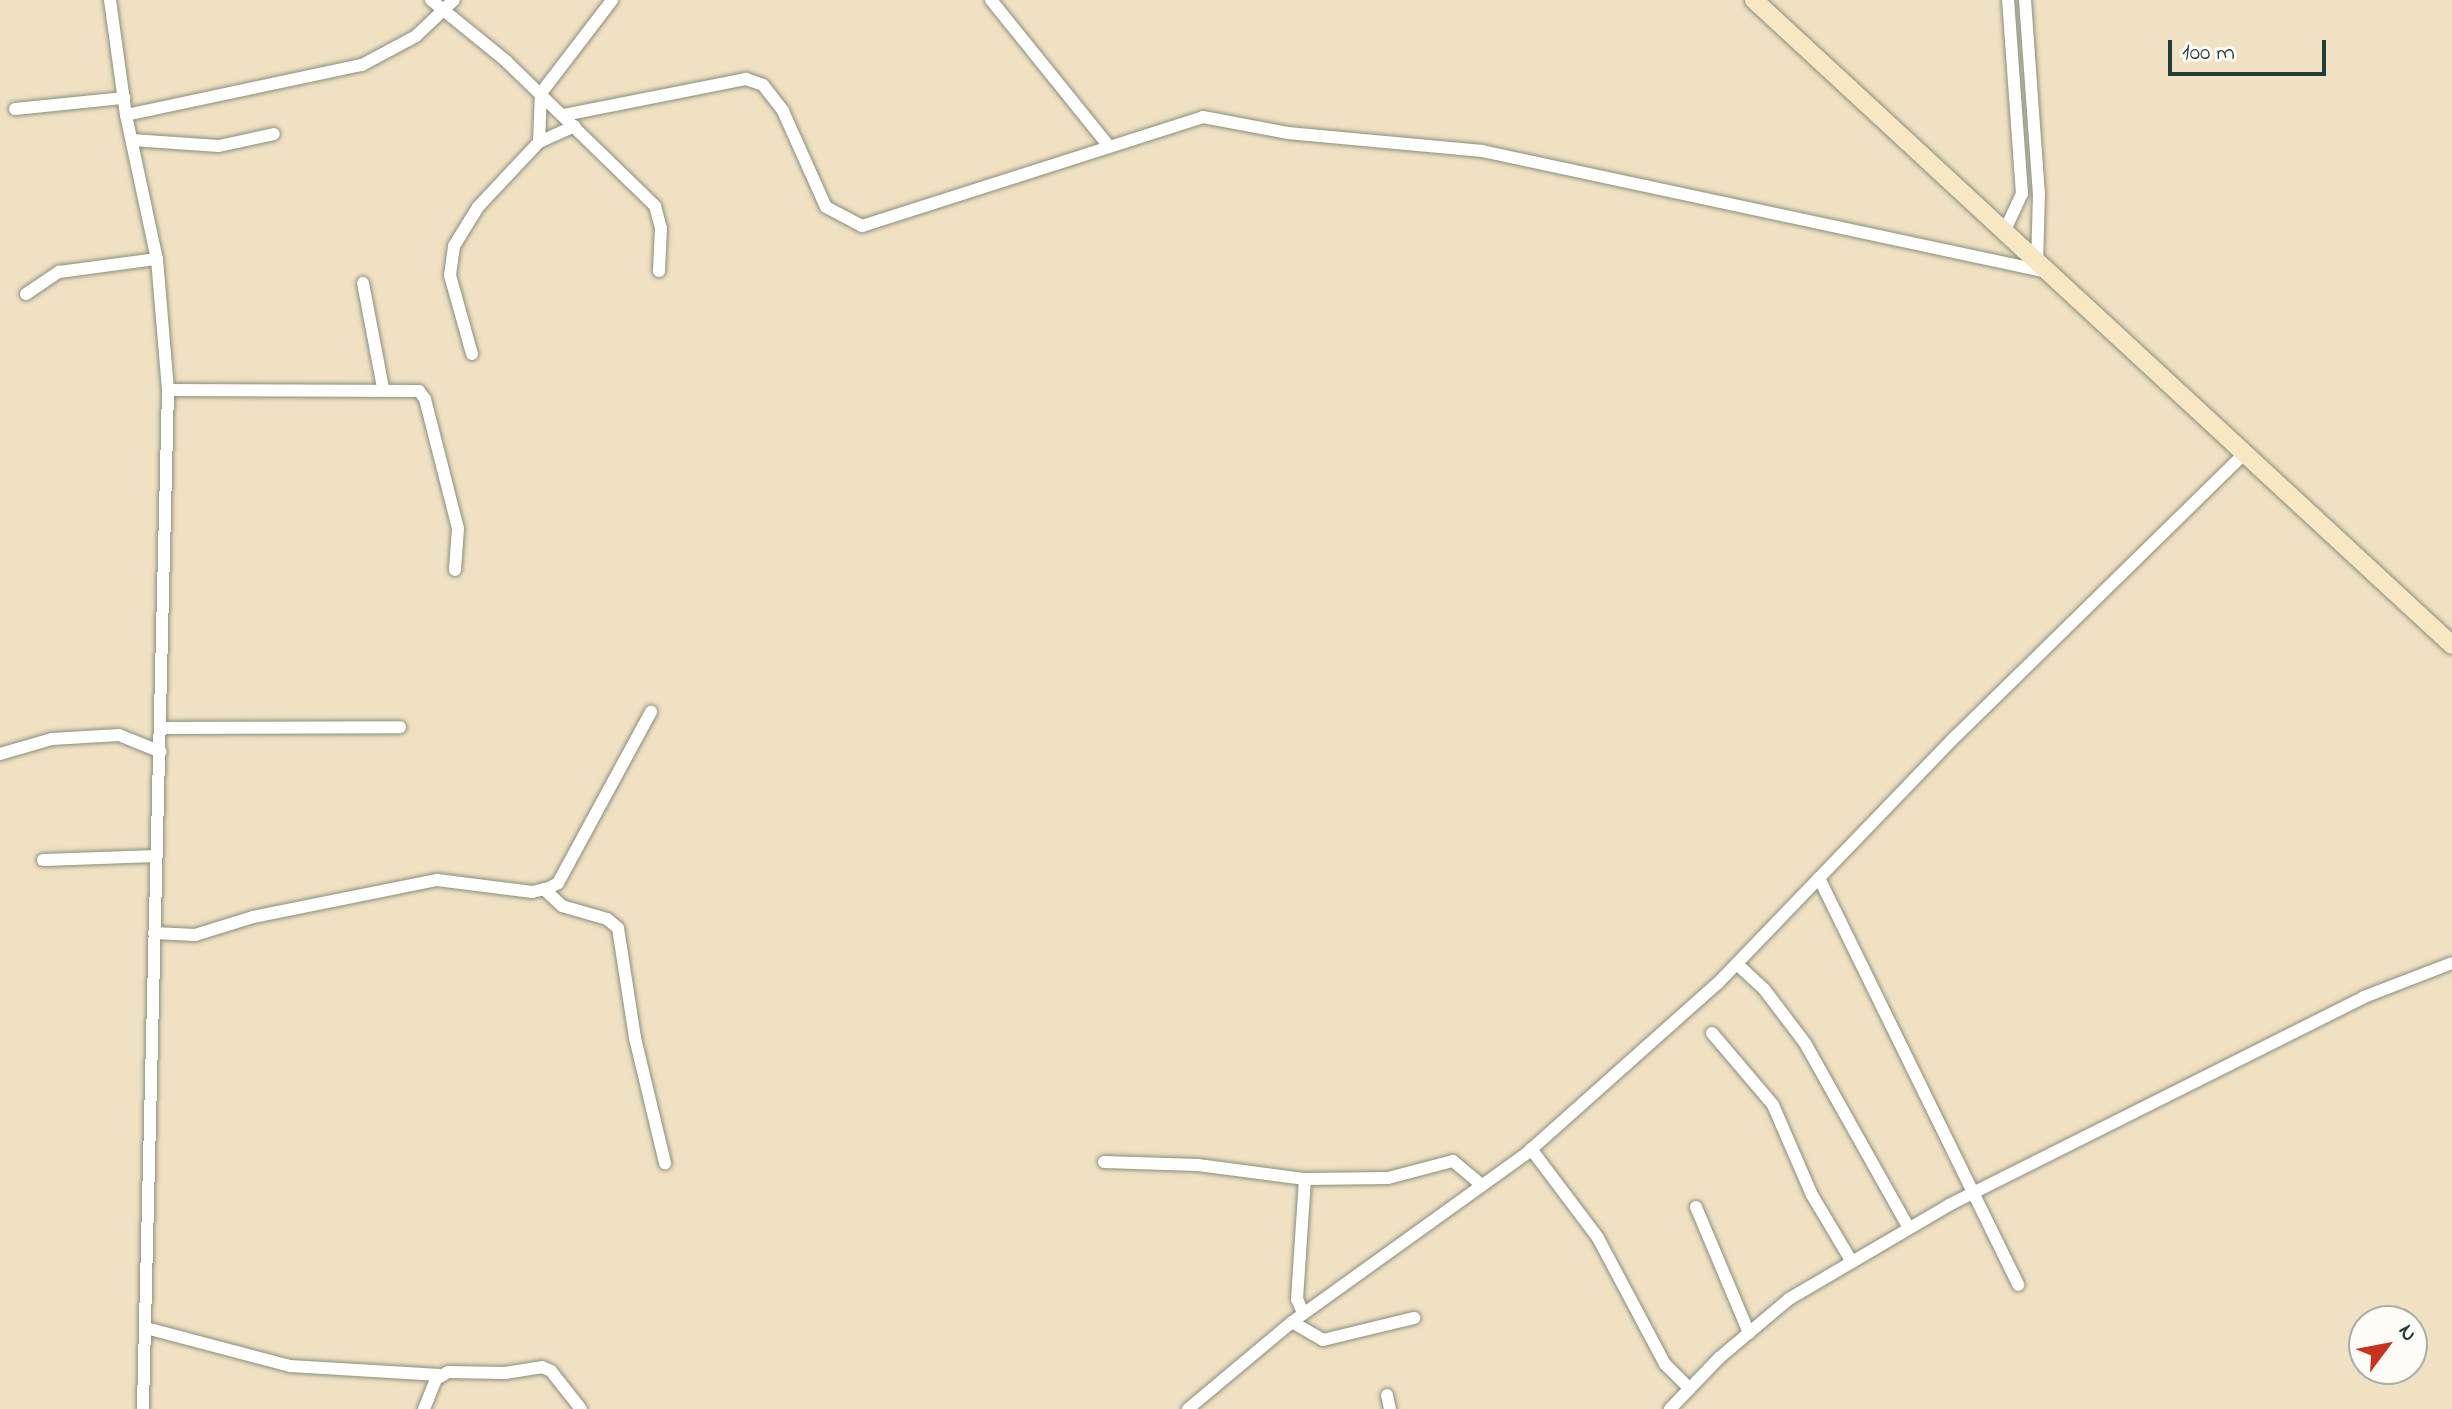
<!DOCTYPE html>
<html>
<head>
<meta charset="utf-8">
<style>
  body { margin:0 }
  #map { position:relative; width:2452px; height:1409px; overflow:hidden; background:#f0e1c3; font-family:"Indie Flower",sans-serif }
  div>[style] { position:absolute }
  .roads { filter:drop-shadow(0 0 2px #888f7c) drop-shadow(0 0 2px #888f7c) }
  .minor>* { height:12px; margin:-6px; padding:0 6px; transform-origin:6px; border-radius:6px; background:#fff }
  .secondary>* { height:18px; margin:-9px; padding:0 9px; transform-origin:9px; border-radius:9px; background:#f7e8c3 }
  span { translate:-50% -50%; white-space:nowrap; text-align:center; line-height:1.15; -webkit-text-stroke:6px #fdfcf7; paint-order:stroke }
  .north { position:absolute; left:2348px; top:1305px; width:80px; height:80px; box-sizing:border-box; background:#fdfcf7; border:2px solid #a4b0a9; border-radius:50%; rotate:58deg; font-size:22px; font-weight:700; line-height:32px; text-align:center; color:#1f3d34 }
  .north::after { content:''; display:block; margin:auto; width:28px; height:36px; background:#c8321e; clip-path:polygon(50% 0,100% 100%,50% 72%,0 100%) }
  .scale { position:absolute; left:2168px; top:40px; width:158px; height:36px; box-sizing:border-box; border:4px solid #1f3d34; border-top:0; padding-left:10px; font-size:24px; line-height:28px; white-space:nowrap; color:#1f3d34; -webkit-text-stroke:6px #fdfcf7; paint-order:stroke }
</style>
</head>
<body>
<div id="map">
  <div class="roads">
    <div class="minor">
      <i style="left:110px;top:0;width:116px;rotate:82.1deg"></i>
      <i style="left:126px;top:115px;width:147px;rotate:77.9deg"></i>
      <i style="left:157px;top:259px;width:131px;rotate:85.2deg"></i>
      <i style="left:168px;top:390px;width:1019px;rotate:91.41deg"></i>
      <i style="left:431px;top:0;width:97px;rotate:39.1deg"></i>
      <i style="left:506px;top:61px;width:208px;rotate:44.2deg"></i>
      <i style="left:655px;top:206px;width:23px;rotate:75deg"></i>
      <i style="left:661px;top:228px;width:43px;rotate:92.7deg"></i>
      <i style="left:991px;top:0;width:186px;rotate:51.1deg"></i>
      <i style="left:2025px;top:0;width:194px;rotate:85.9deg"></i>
      <i style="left:2039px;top:193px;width:71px;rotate:91.6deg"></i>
      <i style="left:15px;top:109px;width:110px;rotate:-5.8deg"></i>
      <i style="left:126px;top:115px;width:241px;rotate:-12deg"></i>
      <i style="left:362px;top:65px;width:61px;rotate:-28.2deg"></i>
      <i style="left:416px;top:36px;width:52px;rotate:-43.5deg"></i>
      <i style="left:564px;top:115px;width:186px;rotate:-11.2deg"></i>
      <i style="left:746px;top:79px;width:18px;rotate:19deg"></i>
      <i style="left:763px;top:85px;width:33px;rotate:52deg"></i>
      <i style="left:783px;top:111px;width:105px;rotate:65.9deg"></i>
      <i style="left:826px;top:207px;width:41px;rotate:27.8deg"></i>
      <i style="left:862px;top:226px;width:358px;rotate:-17.7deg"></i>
      <i style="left:1203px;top:117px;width:86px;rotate:10.7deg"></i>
      <i style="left:1288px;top:133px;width:195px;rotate:5.3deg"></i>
      <i style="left:1482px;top:151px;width:574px;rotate:12.07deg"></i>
      <i style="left:132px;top:140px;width:87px;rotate:3.9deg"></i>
      <i style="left:219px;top:146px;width:56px;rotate:-12.3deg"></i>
      <i style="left:539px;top:142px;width:39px;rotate:-24deg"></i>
      <i style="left:2005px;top:230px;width:40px;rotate:-65deg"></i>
      <i style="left:2022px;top:194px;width:195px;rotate:-94.1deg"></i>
      <i style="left:363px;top:283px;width:107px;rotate:79.2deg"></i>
      <i style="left:26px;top:294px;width:40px;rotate:-34deg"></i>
      <i style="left:59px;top:272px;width:99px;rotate:-7.6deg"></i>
      <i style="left:472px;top:354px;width:82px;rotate:-105.6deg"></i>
      <i style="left:450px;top:275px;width:29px;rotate:-82deg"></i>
      <i style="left:454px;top:246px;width:46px;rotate:-58.4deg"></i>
      <i style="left:478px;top:207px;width:89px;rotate:-46.8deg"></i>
      <i style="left:539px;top:142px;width:49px;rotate:-87.7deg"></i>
      <i style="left:541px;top:93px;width:117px;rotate:-52.6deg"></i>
      <i style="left:168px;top:390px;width:251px;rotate:0.2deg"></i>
      <i style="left:419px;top:391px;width:10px;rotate:53deg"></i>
      <i style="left:425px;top:399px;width:133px;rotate:75.7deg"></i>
      <i style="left:458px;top:528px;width:42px;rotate:94.1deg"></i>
      <i style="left:162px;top:728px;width:238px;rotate:-0.2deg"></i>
      <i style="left:0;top:754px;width:54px;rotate:-16.1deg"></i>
      <i style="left:52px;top:739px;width:67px;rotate:-3.4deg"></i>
      <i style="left:119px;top:735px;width:45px;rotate:22deg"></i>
      <i style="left:43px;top:860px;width:114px;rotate:-2deg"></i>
      <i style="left:1819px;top:878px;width:453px;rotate:63.9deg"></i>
      <i style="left:544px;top:889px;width:25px;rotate:43deg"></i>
      <i style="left:562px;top:906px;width:47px;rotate:16.1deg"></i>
      <i style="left:607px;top:919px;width:14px;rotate:39deg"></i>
      <i style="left:618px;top:928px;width:111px;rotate:81.2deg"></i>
      <i style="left:635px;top:1038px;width:129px;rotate:76.5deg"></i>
      <i style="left:154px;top:933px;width:41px;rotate:2.8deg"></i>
      <i style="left:195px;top:935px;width:61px;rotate:-17.2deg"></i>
      <i style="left:253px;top:917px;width:188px;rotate:-11.4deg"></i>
      <i style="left:437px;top:880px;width:96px;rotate:7.2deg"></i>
      <i style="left:532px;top:892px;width:17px;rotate:-13deg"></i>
      <i style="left:549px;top:888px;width:10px;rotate:-29deg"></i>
      <i style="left:558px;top:883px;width:195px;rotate:-61.5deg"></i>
      <i style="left:1737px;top:964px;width:37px;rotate:43deg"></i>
      <i style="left:1764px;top:989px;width:68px;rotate:52.8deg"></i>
      <i style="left:1805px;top:1043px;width:212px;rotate:60.7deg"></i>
      <i style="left:1712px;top:1033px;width:94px;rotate:49.7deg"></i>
      <i style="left:1773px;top:1105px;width:98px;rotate:66.6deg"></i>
      <i style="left:1812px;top:1195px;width:78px;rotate:59.2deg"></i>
      <i style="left:1531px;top:1149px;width:111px;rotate:53deg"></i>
      <i style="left:1598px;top:1238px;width:143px;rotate:62deg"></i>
      <i style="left:1665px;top:1364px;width:35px;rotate:45deg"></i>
      <i style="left:1104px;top:1162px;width:94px;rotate:1.8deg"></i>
      <i style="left:1198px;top:1165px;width:108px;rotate:7.5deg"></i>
      <i style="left:1305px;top:1179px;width:83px;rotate:-0.7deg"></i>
      <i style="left:1388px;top:1178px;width:67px;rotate:-14.7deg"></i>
      <i style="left:1453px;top:1161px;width:38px;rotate:40deg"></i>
      <i style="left:1696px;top:1207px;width:137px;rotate:67.2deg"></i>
      <i style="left:1303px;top:1313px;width:15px;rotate:-113deg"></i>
      <i style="left:1297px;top:1299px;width:120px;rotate:-86.2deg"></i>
      <i style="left:1292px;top:1322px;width:36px;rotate:30deg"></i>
      <i style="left:1323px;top:1340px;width:94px;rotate:-13.6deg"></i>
      <i style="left:146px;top:1328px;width:149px;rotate:14.8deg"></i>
      <i style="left:290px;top:1366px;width:150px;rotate:3.4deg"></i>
      <i style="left:1387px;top:1395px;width:14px;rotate:78deg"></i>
      <i style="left:424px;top:1409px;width:32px;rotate:-68deg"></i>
      <i style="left:436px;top:1379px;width:14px;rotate:-30deg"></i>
      <i style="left:448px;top:1372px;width:57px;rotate:1deg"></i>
      <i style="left:505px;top:1373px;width:37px;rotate:-9deg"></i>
      <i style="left:542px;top:1367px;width:10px;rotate:24deg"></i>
      <i style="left:551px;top:1371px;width:48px;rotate:51.7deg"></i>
      <i style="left:1188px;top:1409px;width:136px;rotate:-39.9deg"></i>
      <i style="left:1292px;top:1322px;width:289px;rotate:-35.7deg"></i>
      <i style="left:1527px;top:1153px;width:254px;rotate:-41.7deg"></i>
      <i style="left:1717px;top:984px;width:344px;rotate:-46.1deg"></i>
      <i style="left:1956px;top:736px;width:403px;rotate:-44.4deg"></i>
      <i style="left:1670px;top:1409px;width:71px;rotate:-46.1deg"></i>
      <i style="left:1719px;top:1358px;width:92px;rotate:-40.1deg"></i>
      <i style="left:1789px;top:1299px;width:186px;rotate:-30.4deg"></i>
      <i style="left:1949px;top:1205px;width:464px;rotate:-26.6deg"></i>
      <i style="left:2364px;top:997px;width:94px;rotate:-21.1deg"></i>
    </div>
    <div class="secondary">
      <i style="left:1754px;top:0;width:950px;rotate:42.74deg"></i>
    </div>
  </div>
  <div class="north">N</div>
  <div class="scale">100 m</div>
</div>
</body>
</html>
